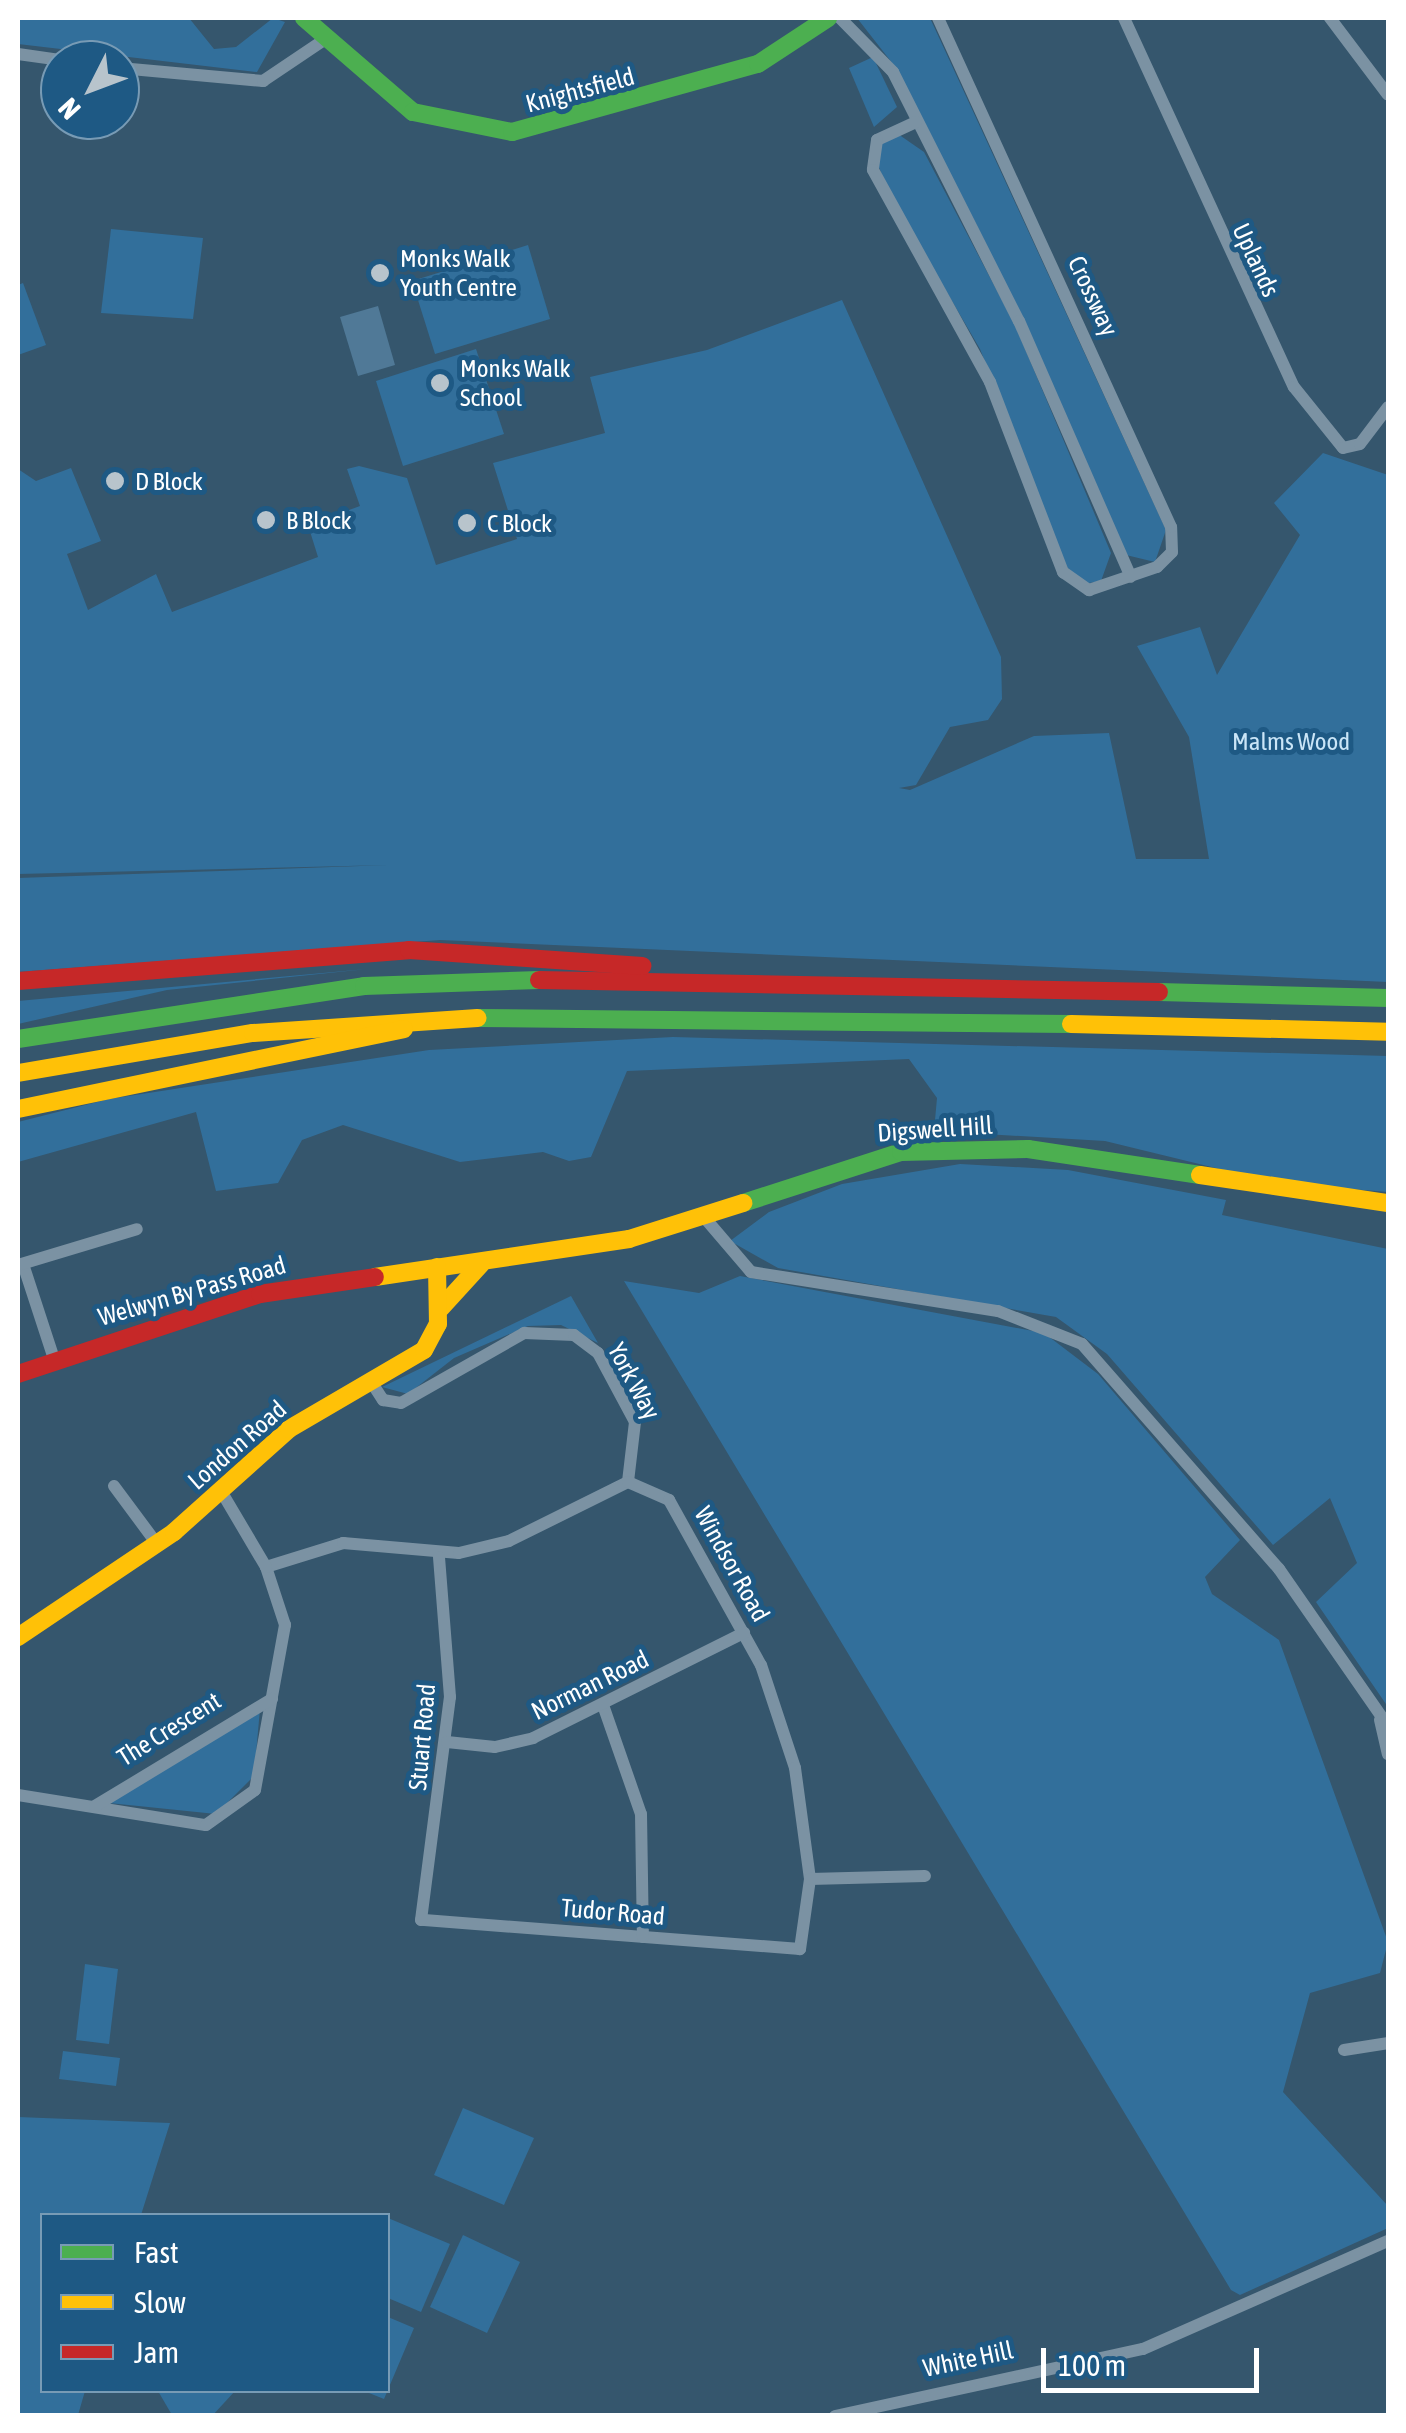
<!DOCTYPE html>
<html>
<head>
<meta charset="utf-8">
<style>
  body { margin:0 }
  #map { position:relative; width:1406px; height:2433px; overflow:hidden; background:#35566d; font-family:"Asap Condensed",sans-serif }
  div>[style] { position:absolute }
  .green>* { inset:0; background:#326f9b }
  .water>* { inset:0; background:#507997 }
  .street>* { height:12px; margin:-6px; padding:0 6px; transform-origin:6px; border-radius:6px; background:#7b92a3 }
  .fast>* { height:18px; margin:-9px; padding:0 9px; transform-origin:9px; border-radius:9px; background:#4caf50 }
  .slow>* { height:18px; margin:-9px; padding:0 9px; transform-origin:9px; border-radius:9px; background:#ffc107 }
  .jam>* { height:18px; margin:-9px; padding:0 9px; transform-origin:9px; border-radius:9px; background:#c62828 }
  .dots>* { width:28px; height:28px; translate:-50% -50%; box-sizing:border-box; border:5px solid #1e5984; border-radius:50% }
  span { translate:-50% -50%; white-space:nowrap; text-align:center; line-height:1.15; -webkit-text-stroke:10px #1e5984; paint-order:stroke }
  .street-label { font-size:25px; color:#fff }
  .poi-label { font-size:25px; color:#fff }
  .left { translate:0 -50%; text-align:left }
  .park-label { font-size:25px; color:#cae5f7 }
  .frame { position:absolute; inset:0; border:20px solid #fff; pointer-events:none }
  .legend { position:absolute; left:40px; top:2213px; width:350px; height:180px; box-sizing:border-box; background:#1e5984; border:2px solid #789bb5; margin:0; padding:12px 18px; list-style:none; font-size:30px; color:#fff }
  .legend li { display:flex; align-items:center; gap:20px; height:50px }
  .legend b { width:50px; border:2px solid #789bb5 }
  .north { position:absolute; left:40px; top:40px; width:100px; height:100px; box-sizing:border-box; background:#1e5984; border:2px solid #789bb5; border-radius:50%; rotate:228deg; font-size:28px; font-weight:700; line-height:40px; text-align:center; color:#fff }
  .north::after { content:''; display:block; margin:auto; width:35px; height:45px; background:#b8c4cc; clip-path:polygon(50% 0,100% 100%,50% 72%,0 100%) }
  .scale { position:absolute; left:1041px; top:2348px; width:218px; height:45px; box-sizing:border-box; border:5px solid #fff; border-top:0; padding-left:12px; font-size:30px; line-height:35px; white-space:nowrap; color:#fff; -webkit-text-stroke:8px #1e5984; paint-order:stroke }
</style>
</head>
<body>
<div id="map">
  <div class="green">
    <i style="clip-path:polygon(18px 18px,189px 18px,214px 49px,236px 47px,273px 18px,285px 22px,257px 72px,18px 44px)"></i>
    <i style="clip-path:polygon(857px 18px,930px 18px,1166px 530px,1155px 562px,1126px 555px,893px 64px)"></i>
    <i style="clip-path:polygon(873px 57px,897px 107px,874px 127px,849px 68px)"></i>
    <i style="clip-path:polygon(898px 134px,924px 152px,1015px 325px,1111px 553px,1101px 581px,1083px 584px,1065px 565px,980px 349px,890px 195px,876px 160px,881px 142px)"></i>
    <i style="clip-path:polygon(111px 229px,203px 238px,193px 319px,101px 313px)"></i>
    <i style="clip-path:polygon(528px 245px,550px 319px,435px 354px,412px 281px)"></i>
    <i style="clip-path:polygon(23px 283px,46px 345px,18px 355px,18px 285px)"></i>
    <i style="clip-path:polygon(842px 300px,1001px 657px,1002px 699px,988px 720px,950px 727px,916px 785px,899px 788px,910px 790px,1034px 736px,1109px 733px,1136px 859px,1209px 859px,1189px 737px,1137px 646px,1200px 627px,1217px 675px,1300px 535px,1274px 503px,1323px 453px,1388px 475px,1388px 982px,440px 940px,18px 972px,18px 878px,389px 865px,18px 874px,18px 469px,36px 481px,71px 468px,101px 541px,67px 554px,88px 610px,156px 574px,172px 612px,318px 557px,308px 525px,360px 506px,347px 469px,359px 466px,407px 478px,436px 565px,517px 539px,493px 463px,605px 433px,590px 377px,707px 350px)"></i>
    <i style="clip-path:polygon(476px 349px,504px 434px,403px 466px,376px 381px)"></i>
    <i style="clip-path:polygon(367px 969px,167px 990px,18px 1024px,18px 1001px)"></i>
    <i style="clip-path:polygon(673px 1037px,1388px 1056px,1388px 1192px,1277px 1183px,1105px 1141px,934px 1131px,937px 1098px,909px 1059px,627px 1071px,591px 1157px,569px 1161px,543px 1152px,460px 1162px,343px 1125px,302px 1140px,278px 1183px,216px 1191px,196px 1112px,18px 1162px,18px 1122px,109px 1099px,429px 1050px)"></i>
    <i style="clip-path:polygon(960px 1164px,1068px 1170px,1226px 1200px,1222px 1215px,1388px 1249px,1388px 1707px,1316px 1602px,1357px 1563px,1330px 1498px,1273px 1545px,1107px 1354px,1056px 1317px,778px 1268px,730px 1241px,769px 1212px,842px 1184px)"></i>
    <i style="clip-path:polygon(740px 1276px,1044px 1333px,1098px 1374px,1240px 1540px,1205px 1577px,1212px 1594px,1279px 1640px,1388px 1942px,1380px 1973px,1310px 1993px,1283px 2092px,1388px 2206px,1388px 2228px,1240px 2295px,1231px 2290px,624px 1281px,699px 1293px)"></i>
    <i style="clip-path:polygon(571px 1296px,598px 1343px,561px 1325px,528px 1326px,454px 1358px,408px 1394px,382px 1387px)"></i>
    <i style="clip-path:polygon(260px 1709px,254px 1776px,216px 1814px,109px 1803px)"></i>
    <i style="clip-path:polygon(85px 1964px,118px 1969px,109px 2044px,76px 2040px)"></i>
    <i style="clip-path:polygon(63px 2051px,120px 2058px,116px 2086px,59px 2079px)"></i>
    <i style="clip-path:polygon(463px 2108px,534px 2138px,504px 2205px,434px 2175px)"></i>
    <i style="clip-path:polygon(18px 2117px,170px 2123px,141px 2215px,42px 2216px,42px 2390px,85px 2391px,78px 2415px,18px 2415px)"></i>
    <i style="clip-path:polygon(388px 2218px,450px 2244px,421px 2312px,388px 2298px)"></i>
    <i style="clip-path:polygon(463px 2235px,520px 2262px,487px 2333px,430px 2307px)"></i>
    <i style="clip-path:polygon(388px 2317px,414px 2328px,384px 2399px,364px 2391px,388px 2390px)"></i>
    <i style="clip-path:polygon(158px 2391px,235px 2391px,212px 2416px,172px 2415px)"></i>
  </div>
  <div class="water">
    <i style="clip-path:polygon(378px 306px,395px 365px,358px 376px,340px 317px)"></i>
  </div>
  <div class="street">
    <i style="left:840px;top:18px;width:76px;rotate:45.5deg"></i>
    <i style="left:893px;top:72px;width:279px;rotate:63.2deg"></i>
    <i style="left:1019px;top:321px;width:279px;rotate:66.4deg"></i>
    <i style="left:1124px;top:18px;width:406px;rotate:65.3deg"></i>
    <i style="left:1294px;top:387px;width:78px;rotate:51.2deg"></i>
    <i style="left:1343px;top:448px;width:17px;rotate:-13deg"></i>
    <i style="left:1360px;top:444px;width:46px;rotate:-52.9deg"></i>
    <i style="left:1330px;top:18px;width:96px;rotate:53deg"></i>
    <i style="left:18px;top:54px;width:42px;rotate:8.1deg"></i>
    <i style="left:120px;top:68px;width:144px;rotate:5.2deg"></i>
    <i style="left:263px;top:81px;width:73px;rotate:-33.9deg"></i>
    <i style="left:916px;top:122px;width:43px;rotate:155.2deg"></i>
    <i style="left:877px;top:140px;width:30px;rotate:98deg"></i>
    <i style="left:873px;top:170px;width:242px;rotate:61.1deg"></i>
    <i style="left:990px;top:382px;width:204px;rotate:69deg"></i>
    <i style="left:1063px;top:572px;width:32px;rotate:35deg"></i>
    <i style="left:1089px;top:590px;width:72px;rotate:-18.7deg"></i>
    <i style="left:1157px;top:567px;width:21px;rotate:-45deg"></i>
    <i style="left:1172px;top:552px;width:25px;rotate:-92deg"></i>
    <i style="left:1171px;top:527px;width:560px;rotate:-114.6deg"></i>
    <i style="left:704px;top:1217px;width:72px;rotate:49.5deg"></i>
    <i style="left:751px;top:1272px;width:250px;rotate:9deg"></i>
    <i style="left:998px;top:1311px;width:90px;rotate:21.4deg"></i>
    <i style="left:1082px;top:1344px;width:299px;rotate:48.8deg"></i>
    <i style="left:1279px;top:1569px;width:191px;rotate:55.2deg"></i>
    <i style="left:23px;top:1264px;width:100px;rotate:71.9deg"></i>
    <i style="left:18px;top:1265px;width:124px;rotate:-16.8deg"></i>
    <i style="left:370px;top:1380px;width:24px;rotate:57deg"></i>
    <i style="left:383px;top:1400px;width:18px;rotate:9deg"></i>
    <i style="left:401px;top:1403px;width:142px;rotate:-29.6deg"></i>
    <i style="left:524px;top:1333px;width:50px;rotate:2.3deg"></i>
    <i style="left:574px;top:1335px;width:30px;rotate:37deg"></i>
    <i style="left:598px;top:1353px;width:78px;rotate:61.8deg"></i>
    <i style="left:635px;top:1422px;width:60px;rotate:96.7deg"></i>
    <i style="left:114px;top:1486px;width:72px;rotate:53.4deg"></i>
    <i style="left:266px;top:1567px;width:81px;rotate:-17.3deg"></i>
    <i style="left:343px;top:1543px;width:116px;rotate:4.9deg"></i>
    <i style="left:459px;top:1553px;width:51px;rotate:-13.5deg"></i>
    <i style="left:509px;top:1541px;width:133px;rotate:-26.4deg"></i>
    <i style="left:628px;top:1482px;width:45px;rotate:23.7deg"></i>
    <i style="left:669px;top:1500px;width:189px;rotate:60.9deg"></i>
    <i style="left:761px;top:1665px;width:108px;rotate:71.7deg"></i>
    <i style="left:795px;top:1768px;width:112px;rotate:82.3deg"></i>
    <i style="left:810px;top:1879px;width:71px;rotate:98.1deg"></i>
    <i style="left:800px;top:1949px;width:380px;rotate:-175.6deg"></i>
    <i style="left:421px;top:1920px;width:225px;rotate:-82.6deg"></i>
    <i style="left:450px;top:1697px;width:140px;rotate:-94.5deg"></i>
    <i style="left:603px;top:1705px;width:115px;rotate:70.8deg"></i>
    <i style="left:641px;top:1814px;width:123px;rotate:89.1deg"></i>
    <i style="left:1380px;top:1720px;width:35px;rotate:77deg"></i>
    <i style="left:447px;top:1742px;width:48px;rotate:5.9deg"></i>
    <i style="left:495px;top:1747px;width:39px;rotate:-13deg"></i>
    <i style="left:533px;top:1738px;width:236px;rotate:-26.5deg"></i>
    <i style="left:18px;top:1795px;width:190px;rotate:9.1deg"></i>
    <i style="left:206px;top:1825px;width:60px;rotate:-35.5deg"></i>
    <i style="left:255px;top:1790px;width:168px;rotate:-79.7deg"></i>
    <i style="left:285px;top:1625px;width:61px;rotate:-108.1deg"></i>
    <i style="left:266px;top:1567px;width:88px;rotate:-120.6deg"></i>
    <i style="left:95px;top:1806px;width:207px;rotate:-31.2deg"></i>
    <i style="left:810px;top:1879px;width:115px;rotate:-1.5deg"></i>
    <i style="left:1344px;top:2050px;width:45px;rotate:-9deg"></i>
    <i style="left:835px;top:2416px;width:315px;rotate:-12.3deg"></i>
    <i style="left:1143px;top:2349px;width:268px;rotate:-23.8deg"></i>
  </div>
  <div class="fast">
    <i style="left:304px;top:18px;width:144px;rotate:40.8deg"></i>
    <i style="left:413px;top:112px;width:101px;rotate:11.4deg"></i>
    <i style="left:512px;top:132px;width:255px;rotate:-15.5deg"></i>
    <i style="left:758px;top:64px;width:84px;rotate:-33.3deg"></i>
    <i style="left:1159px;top:992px;width:229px;rotate:1.5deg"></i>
    <i style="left:477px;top:1018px;width:594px;rotate:0.58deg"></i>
    <i style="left:18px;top:1039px;width:350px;rotate:-8.7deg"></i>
    <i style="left:364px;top:986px;width:175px;rotate:-2deg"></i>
    <i style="left:743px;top:1203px;width:166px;rotate:-17.9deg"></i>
    <i style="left:901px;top:1152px;width:127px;rotate:-1.4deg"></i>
    <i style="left:1028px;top:1149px;width:174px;rotate:8.6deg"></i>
  </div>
  <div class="slow">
    <i style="left:1071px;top:1024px;width:317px;rotate:1.4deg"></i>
    <i style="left:18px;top:1073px;width:238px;rotate:-9.7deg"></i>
    <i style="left:253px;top:1033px;width:225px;rotate:-3.8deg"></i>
    <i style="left:18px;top:1109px;width:394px;rotate:-11.7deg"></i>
    <i style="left:1200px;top:1175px;width:190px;rotate:8.5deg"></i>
    <i style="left:375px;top:1277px;width:257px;rotate:-8.5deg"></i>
    <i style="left:629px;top:1239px;width:120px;rotate:-17.5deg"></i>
    <i style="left:441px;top:1308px;width:59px;rotate:-47.7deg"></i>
    <i style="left:18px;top:1637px;width:188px;rotate:-33.9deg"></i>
    <i style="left:174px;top:1532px;width:154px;rotate:-41.8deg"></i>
    <i style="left:289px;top:1429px;width:156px;rotate:-30.3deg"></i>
    <i style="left:424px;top:1350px;width:30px;rotate:-62deg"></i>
    <i style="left:438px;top:1324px;width:57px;rotate:-91deg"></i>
  </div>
  <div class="jam">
    <i style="left:539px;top:980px;width:620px;rotate:1.11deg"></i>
    <i style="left:18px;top:981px;width:392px;rotate:-4.5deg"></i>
    <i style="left:409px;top:950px;width:234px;rotate:3.9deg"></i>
    <i style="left:18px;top:1374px;width:255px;rotate:-18.3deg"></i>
    <i style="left:260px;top:1294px;width:116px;rotate:-8.4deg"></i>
  </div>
  <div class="dots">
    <i style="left:380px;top:273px;background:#b8c4cc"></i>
    <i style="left:440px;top:383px;background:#b8c4cc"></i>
    <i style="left:115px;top:481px;background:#b8c4cc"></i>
    <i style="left:266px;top:520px;background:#b8c4cc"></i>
    <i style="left:467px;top:523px;background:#b8c4cc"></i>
  </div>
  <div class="street-label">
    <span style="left:580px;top:90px;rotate:-15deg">Knightsfield</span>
    <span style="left:1256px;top:260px;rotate:65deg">Uplands</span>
    <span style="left:1093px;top:296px;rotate:65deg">Crossway</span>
    <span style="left:935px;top:1129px;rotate:-4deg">Digswell Hill</span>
    <span style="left:192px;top:1291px;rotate:-16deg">Welwyn By Pass Road</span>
    <span style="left:634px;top:1381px;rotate:62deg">York Way</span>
    <span style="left:237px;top:1445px;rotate:-41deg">London Road</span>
    <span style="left:732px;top:1564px;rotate:61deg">Windsor Road</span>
    <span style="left:590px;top:1685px;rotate:-26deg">Norman Road</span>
    <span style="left:169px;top:1729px;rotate:-32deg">The Crescent</span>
    <span style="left:422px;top:1737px;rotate:-85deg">Stuart Road</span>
    <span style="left:613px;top:1912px;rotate:5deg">Tudor Road</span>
    <span style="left:968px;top:2359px;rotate:-12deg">White Hill</span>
  </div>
  <div class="poi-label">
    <span class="left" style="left:400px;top:273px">Monks Walk<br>Youth Centre</span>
    <span class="left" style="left:460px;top:383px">Monks Walk<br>School</span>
    <span class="left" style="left:135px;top:481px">D Block</span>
    <span class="left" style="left:286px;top:520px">B Block</span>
    <span class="left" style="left:487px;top:523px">C Block</span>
  </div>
  <div class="park-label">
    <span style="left:1291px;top:741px">Malms Wood</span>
  </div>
  <div class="frame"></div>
  <ul class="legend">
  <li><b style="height:12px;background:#4caf50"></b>Fast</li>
  <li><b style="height:12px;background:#ffc107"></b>Slow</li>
  <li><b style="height:12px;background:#c62828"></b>Jam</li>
  </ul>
  <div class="north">N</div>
  <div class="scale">100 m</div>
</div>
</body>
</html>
